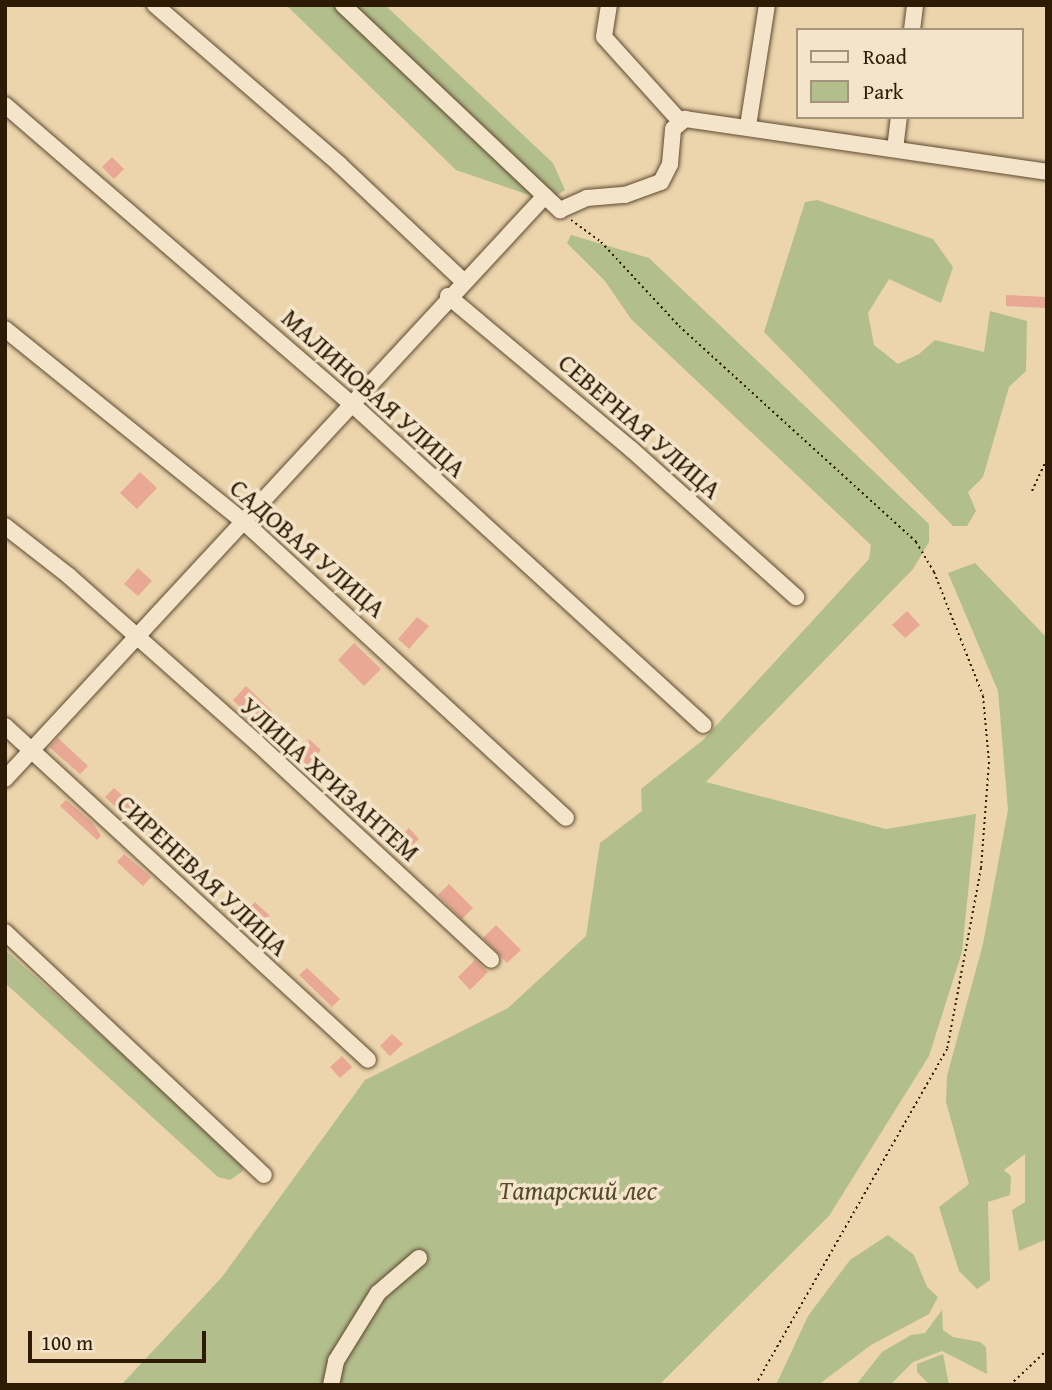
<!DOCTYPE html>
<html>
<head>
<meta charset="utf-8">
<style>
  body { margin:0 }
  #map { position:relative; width:1052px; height:1390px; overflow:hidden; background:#ecd5ad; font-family:"Gentium Book Plus",serif }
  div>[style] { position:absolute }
  .green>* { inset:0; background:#b3be8d }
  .building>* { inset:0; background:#e8a893 }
  .path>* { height:2px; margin-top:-1px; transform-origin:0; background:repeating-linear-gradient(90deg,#2d1b05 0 2px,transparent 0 5.5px) }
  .roads { filter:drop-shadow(0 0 2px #5d4a2f) drop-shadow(0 0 2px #5d4a2f) }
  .minor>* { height:16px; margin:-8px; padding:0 8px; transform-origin:8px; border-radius:8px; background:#f3e4ca }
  span { translate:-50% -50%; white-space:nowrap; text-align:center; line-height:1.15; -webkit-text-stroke:7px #f3e4ca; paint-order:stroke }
  .street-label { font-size:26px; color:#2d1b05 }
  .park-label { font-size:26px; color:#554c2e; font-style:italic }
  .frame { position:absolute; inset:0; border:7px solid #2d1b05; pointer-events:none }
  .legend { position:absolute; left:796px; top:28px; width:228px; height:91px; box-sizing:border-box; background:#f3e4ca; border:2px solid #a4947b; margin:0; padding:9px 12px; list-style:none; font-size:21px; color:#2d1b05 }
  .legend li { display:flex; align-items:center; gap:14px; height:35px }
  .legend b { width:35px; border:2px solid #a4947b }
  .scale { position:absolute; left:28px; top:1331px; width:178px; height:32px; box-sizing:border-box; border:4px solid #2d1b05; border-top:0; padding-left:9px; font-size:21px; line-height:24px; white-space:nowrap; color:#2d1b05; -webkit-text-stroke:5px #f3e4ca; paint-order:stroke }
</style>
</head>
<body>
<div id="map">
  <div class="green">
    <i style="clip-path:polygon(286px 5px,385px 5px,553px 163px,565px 190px,553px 198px,526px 194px,456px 170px)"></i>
    <i style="clip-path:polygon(817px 200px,933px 239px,953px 267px,941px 303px,889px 279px,868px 313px,874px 345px,898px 364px,919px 354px,935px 340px,984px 352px,990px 311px,1027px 321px,1026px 371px,1009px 387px,983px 477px,968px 492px,976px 511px,967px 526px,953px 526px,764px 332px,805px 202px)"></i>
    <i style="clip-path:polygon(571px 235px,649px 258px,929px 524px,929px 542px,913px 569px,706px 782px,886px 829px,976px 814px,962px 952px,929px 1056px,829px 1216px,659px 1385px,121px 1385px,222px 1277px,365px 1080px,508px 1008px,586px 936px,600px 843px,642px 811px,641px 789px,703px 740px,869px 559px,871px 545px,631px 319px,605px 281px,567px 243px)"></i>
    <i style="clip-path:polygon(975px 563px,1047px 638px,1047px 1239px,1019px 1251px,1012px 1210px,1025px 1202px,1025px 1154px,1004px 1170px,1011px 1176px,1010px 1195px,988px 1202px,990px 1280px,977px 1289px,959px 1271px,939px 1207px,969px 1184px,946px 1102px,947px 1076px,983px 944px,1008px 810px,998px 691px,948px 573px)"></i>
    <i style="clip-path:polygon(5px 950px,241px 1159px,243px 1171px,230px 1180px,218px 1177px,5px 983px)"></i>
    <i style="clip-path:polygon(888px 1235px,914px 1255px,927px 1287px,938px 1297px,929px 1314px,871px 1345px,818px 1385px,776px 1385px,808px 1316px,850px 1260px)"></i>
    <i style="clip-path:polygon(942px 1310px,943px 1330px,953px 1337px,980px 1342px,986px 1347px,987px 1374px,942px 1351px,913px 1362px,890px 1385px,856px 1385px,882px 1352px,911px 1335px,925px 1333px)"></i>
    <i style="clip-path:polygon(943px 1354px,949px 1385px,930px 1385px,917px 1372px,917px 1364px)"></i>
  </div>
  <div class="building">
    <i style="clip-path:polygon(112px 157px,124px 169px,114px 179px,102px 167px)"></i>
    <i style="clip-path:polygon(1006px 295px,1047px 297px,1047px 308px,1006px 306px)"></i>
    <i style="clip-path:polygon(140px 472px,157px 488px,137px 509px,120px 493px)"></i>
    <i style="clip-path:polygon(138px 568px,152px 581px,138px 596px,124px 584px)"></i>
    <i style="clip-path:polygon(907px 611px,920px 625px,905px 638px,892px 625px)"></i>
    <i style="clip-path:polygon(417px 617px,429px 626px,409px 649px,398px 639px)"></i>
    <i style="clip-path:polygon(354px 643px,381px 669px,364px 686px,338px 660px)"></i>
    <i style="clip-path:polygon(246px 686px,272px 711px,258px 725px,233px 700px)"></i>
    <i style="clip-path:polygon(58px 738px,88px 766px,80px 774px,49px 747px)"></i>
    <i style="clip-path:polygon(309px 739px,321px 750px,307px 766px,294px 754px)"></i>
    <i style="clip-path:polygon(114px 788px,201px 868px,192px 877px,105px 797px)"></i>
    <i style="clip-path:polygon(66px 800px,93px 823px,101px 836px,97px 840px,60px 806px)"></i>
    <i style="clip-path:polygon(409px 828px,419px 839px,407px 850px,397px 840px)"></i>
    <i style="clip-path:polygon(124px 854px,151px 877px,143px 886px,117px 862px)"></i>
    <i style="clip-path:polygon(449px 884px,473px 908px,462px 919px,438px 895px)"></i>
    <i style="clip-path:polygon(255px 902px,270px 916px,264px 923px,279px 937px,270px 947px,239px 920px)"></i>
    <i style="clip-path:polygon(496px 925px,521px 950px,507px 963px,483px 938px)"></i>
    <i style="clip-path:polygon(475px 960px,488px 972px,470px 990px,458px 977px)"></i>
    <i style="clip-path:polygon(307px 968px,340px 999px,332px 1007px,299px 975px)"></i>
    <i style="clip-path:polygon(392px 1034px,403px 1044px,390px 1056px,380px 1046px)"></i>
    <i style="clip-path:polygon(342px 1056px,352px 1067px,340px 1078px,330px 1067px)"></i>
  </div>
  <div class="path">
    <i style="left:571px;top:220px;width:37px;rotate:36deg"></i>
    <i style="left:601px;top:242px;width:115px;rotate:47.1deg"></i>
    <i style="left:679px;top:326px;width:321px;rotate:42.3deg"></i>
    <i style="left:916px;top:542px;width:35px;rotate:59deg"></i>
    <i style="left:934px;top:572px;width:133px;rotate:68.4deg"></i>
    <i style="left:983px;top:696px;width:66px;rotate:84.8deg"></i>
    <i style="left:989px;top:762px;width:106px;rotate:94.3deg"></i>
    <i style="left:981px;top:868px;width:184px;rotate:100.6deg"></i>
    <i style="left:947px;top:1049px;width:387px;rotate:119.7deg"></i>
    <i style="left:1032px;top:491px;width:35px;rotate:-65deg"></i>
    <i style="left:1010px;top:1385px;width:51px;rotate:-43.4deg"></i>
  </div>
  <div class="roads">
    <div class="minor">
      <i style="left:155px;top:5px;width:243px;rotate:40.8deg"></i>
      <i style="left:339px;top:164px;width:170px;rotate:43.3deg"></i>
      <i style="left:343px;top:5px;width:299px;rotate:43.4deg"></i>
      <i style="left:560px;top:210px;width:30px;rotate:-24deg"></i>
      <i style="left:587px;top:198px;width:38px;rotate:-5deg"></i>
      <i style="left:625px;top:195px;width:38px;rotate:-20deg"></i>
      <i style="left:661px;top:182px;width:20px;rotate:-63deg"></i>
      <i style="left:670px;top:164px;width:35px;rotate:-85deg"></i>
      <i style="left:673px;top:129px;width:16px;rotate:-40deg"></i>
      <i style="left:685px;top:119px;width:366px;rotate:8.3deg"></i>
      <i style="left:609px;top:5px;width:32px;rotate:99deg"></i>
      <i style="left:604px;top:37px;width:113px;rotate:47.9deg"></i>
      <i style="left:912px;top:30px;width:25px;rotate:-83deg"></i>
      <i style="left:5px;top:105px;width:458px;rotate:40.8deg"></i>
      <i style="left:352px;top:404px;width:476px;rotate:42.4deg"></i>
      <i style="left:748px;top:126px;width:122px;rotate:-81.1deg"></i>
      <i style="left:895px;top:149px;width:32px;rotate:-83deg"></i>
      <i style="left:448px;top:296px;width:239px;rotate:39.9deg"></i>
      <i style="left:631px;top:449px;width:222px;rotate:41.9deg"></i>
      <i style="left:5px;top:329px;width:304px;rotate:38.9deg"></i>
      <i style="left:242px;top:520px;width:440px;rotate:42.6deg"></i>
      <i style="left:5px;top:526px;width:81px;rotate:38deg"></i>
      <i style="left:69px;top:576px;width:251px;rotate:41.6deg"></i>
      <i style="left:257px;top:743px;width:319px;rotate:42.8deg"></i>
      <i style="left:5px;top:726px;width:493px;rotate:42.6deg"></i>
      <i style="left:5px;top:779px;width:792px;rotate:-47.2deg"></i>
      <i style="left:5px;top:932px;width:355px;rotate:43.2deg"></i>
      <i style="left:331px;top:1385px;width:25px;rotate:-78deg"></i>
      <i style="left:336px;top:1361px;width:80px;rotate:-58.3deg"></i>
      <i style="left:378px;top:1293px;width:54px;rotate:-40.5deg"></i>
    </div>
  </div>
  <div class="street-label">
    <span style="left:374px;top:393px;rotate:42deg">МАЛИНОВАЯ УЛИЦА</span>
    <span style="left:640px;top:426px;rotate:41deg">СЕВЕРНАЯ УЛИЦА</span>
    <span style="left:308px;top:548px;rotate:41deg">САДОВАЯ УЛИЦА</span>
    <span style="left:330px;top:779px;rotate:42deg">УЛИЦА ХРИЗАНТЕМ</span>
    <span style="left:203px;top:875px;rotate:43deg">СИРЕНЕВАЯ УЛИЦА</span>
  </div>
  <div class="park-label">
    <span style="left:578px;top:1190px">Татарский лес</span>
  </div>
  <div class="frame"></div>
  <ul class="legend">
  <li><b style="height:9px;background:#f3e4ca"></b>Road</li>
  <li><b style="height:19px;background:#b3be8d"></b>Park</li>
  </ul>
  <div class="scale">100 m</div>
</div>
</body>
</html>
